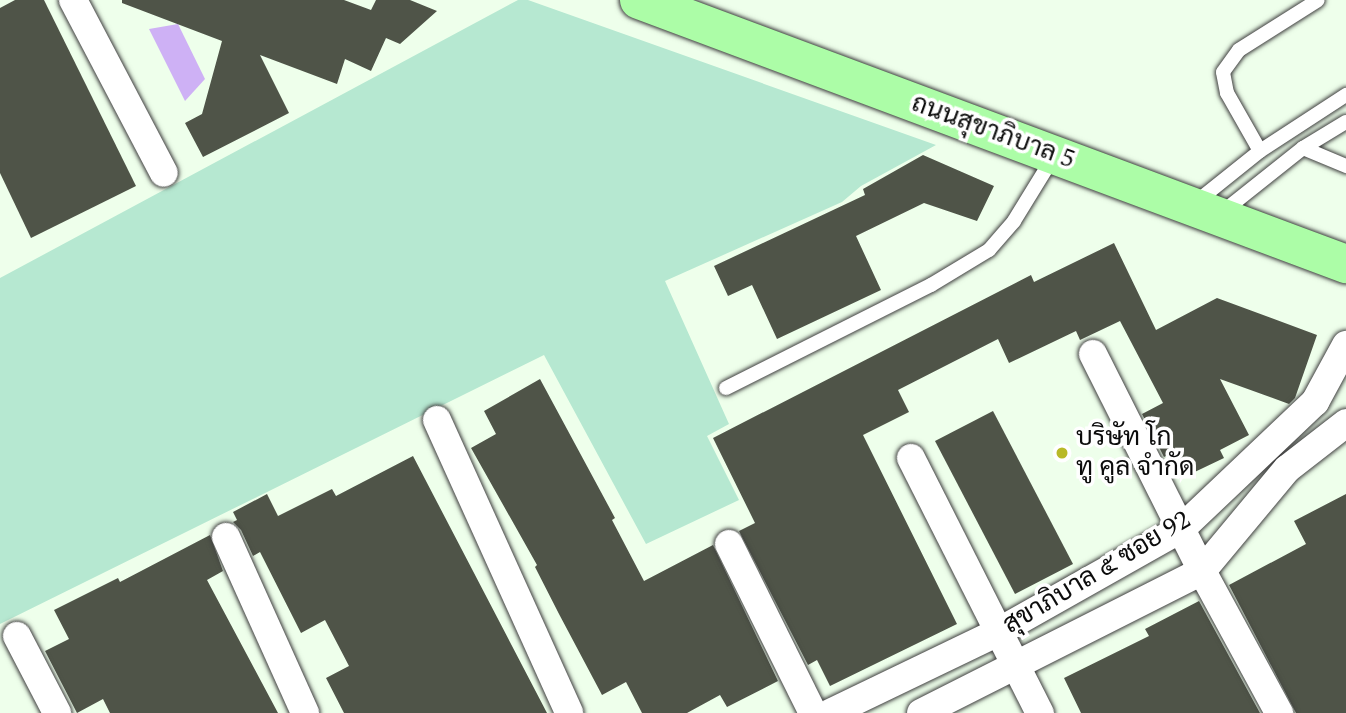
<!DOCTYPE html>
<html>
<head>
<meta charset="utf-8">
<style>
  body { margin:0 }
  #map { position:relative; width:1346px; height:713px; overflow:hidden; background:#eeffeb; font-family:Spectral,Sarabun,serif }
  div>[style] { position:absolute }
  .green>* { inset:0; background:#b6e8d1 }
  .water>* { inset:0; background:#ceb1f5 }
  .building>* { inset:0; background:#4f5448 }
  .roads { filter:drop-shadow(0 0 2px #3f3f3f) drop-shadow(0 0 2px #3f3f3f) }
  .service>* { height:14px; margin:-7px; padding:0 7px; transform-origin:7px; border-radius:7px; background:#fff }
  .minor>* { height:28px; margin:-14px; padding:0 14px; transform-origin:14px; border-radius:14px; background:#fff }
  .secondary>* { height:38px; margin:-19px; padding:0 19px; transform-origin:19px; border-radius:19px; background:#acfda7 }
  .dots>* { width:19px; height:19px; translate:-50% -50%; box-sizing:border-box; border:4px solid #fff; border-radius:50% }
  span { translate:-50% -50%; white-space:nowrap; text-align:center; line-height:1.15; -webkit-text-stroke:7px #fff; paint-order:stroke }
  .street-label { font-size:26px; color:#0c0c0c }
  .poi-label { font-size:26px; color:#0c0c0c }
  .left { translate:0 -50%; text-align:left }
</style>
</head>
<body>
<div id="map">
  <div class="green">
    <i style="clip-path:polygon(518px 0,528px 0,936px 145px,861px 186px,842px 202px,665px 281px,729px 424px,707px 436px,739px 500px,646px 544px,544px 355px,0 624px,0 278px)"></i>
  </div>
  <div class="water">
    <i style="clip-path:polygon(178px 24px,205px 79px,185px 101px,149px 29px)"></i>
  </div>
  <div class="building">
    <i style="clip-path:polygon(15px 0,44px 0,136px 186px,31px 238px,0 173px,0 8px)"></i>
    <i style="clip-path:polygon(122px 0,344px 0,371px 10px,376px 0,410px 0,437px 11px,400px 44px,386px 38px,371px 71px,345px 59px,337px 84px,260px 55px,289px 113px,203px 157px,185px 123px,202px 114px,222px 41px,122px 3px)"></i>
    <i style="clip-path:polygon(923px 155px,994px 186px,977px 221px,924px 203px,856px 236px,881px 290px,777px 339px,752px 285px,728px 296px,714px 266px,865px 195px,863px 189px)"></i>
    <i style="clip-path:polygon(1114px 243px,1156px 330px,1217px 298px,1317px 335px,1295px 398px,1289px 404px,1220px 379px,1249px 435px,1220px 450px,1224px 458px,1180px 479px,1168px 455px,1164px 457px,1142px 414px,1163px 403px,1120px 321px,1080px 340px,1076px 331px,1009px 363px,998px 339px,898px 390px,909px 412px,863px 435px,957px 624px,830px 686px,817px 660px,808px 665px,739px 531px,755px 523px,713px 438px,1031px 275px,1034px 282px)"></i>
    <i style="clip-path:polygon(540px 379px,615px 518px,612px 520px,644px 581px,713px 545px,778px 681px,727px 707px,720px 695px,687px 713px,642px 713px,626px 682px,602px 695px,559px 614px,535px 567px,537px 565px,471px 448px,496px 434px,484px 411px)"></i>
    <i style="clip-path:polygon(993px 411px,1073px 564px,1015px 594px,935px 441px)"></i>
    <i style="clip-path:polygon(413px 456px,547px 713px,344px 713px,326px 678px,349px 666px,325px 620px,301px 633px,260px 552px,253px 556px,241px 530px,233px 522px,237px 520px,233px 512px,267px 494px,278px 516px,332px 489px,336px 496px)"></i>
    <i style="clip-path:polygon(1346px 494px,1346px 713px,1296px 713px,1229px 585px,1306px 544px,1294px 521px)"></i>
    <i style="clip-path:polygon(210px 535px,223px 571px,207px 580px,278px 713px,110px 713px,103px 699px,77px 713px,45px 651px,69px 639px,54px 610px,118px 578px,120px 582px)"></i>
    <i style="clip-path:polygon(1199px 601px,1260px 713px,1081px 713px,1064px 678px,1149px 636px,1145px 629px)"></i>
  </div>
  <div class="roads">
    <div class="service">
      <i style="left:1303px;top:148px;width:47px;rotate:22.7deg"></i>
      <i style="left:1260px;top:151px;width:67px;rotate:-119.6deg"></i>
      <i style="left:1227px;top:93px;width:21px;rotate:-101deg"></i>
      <i style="left:1223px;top:72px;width:27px;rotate:-54deg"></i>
      <i style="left:1239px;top:50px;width:93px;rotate:-32.3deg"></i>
      <i style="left:1195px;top:203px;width:83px;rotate:-38.7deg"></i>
      <i style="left:1260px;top:151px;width:103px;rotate:-33.1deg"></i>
      <i style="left:1220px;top:214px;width:106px;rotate:-38.5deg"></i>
      <i style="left:1303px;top:148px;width:50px;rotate:-31.2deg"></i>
      <i style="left:726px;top:388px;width:229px;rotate:-26.7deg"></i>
      <i style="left:931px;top:285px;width:68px;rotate:-31.1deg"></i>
      <i style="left:989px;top:250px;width:38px;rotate:-49deg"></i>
      <i style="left:1014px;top:221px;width:76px;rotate:-58.4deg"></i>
    </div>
    <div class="minor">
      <i style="left:73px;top:0;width:195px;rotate:62.3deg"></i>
      <i style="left:1093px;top:354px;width:243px;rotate:63.3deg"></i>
      <i style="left:1202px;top:571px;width:162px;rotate:61.5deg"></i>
      <i style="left:437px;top:420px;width:321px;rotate:65.7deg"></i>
      <i style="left:911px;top:458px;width:286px;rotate:63.2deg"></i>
      <i style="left:226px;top:537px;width:193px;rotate:65.8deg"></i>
      <i style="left:729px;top:544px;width:189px;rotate:63.6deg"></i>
      <i style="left:17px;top:636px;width:87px;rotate:62.5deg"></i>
      <i style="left:830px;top:713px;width:187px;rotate:-25.7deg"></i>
      <i style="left:998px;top:632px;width:210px;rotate:-29.4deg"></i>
      <i style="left:1181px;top:529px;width:185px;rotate:-43.5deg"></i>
      <i style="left:1315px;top:402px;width:65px;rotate:-61.5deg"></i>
      <i style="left:921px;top:713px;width:315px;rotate:-26.8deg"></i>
      <i style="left:1202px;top:571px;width:133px;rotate:-50.2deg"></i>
      <i style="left:1287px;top:469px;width:75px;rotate:-37.9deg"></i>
    </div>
    <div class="secondary">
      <i style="left:639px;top:0;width:755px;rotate:20.48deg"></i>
    </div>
  </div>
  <div class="dots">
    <i style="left:1062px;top:453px;background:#b8b927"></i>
  </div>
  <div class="street-label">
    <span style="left:993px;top:132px;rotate:20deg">ถนนสุขาภิบาล 5</span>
    <span style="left:1097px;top:573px;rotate:-31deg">สุขาภิบาล ๕ ซอย 92</span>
  </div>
  <div class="poi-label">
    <span class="left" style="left:1076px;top:453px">บริษัท โก<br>ทู คูล จำกัด</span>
  </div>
</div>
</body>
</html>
